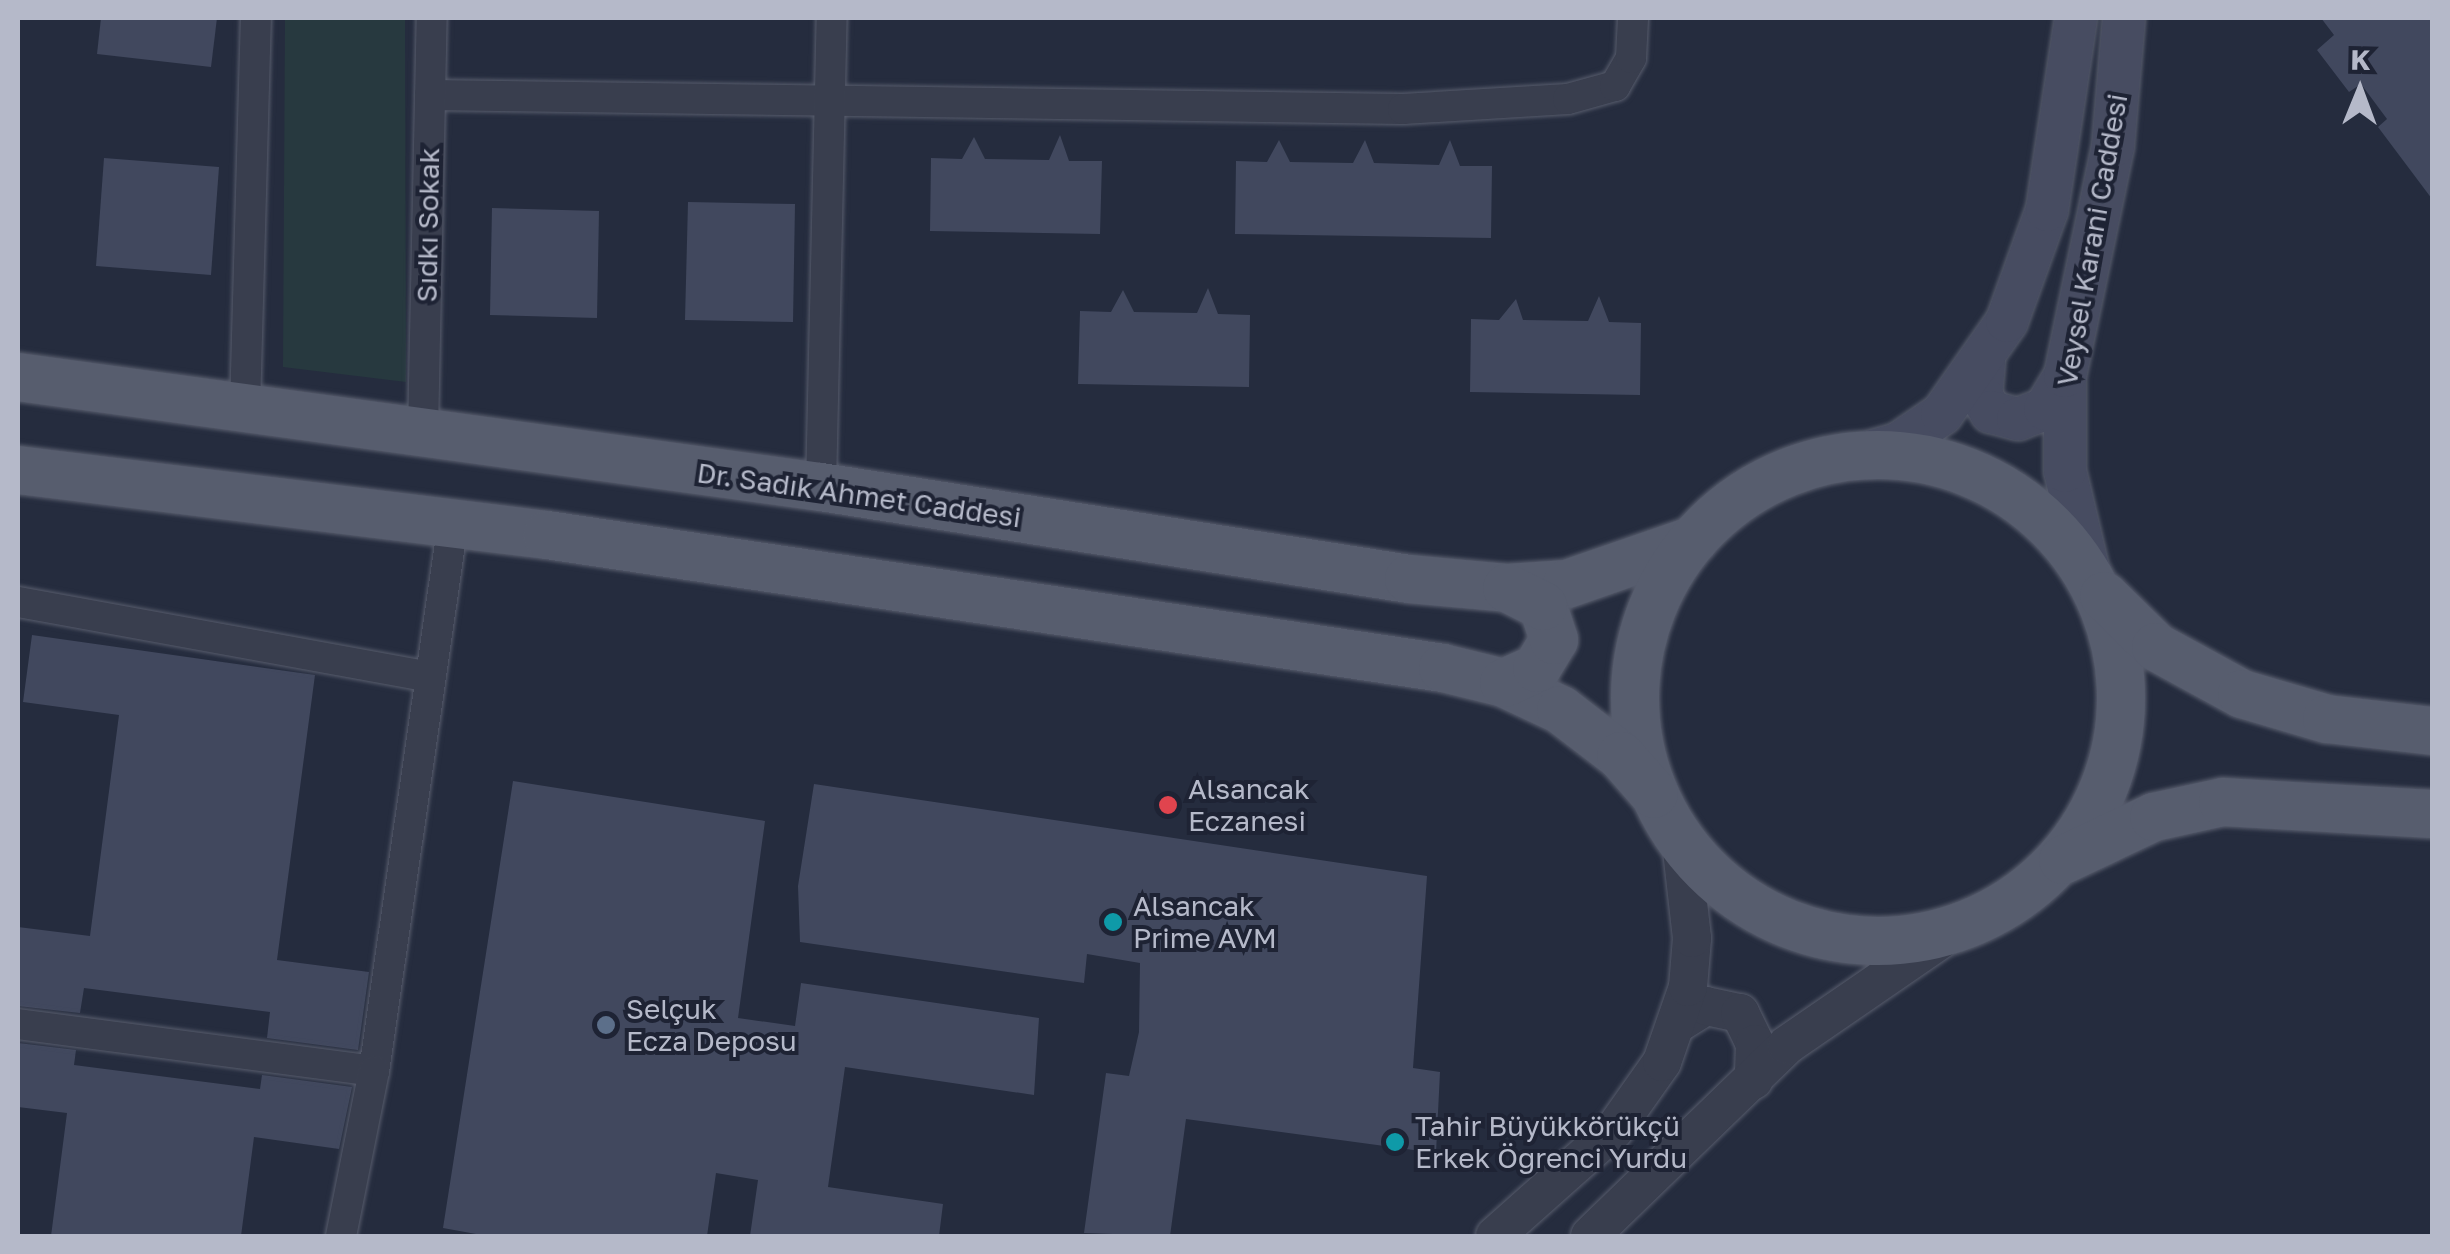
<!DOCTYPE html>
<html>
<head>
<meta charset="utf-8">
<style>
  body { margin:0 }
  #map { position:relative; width:2450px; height:1254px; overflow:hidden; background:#252c3e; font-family:"Golos Text",sans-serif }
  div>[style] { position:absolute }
  .green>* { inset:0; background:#27393f }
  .building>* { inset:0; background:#41485e }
  .roads { filter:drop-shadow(0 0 2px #575c6c) drop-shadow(0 0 2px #575c6c) }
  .minor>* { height:30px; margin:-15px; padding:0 15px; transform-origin:15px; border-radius:15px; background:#393e4e }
  .tertiary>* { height:38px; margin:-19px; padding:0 19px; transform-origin:19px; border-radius:19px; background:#393e4e }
  .secondary>* { height:42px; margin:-21px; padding:0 21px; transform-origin:21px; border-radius:21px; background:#474c61 }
  .primary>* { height:48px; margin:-24px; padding:0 24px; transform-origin:24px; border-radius:24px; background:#575d6e }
  .primary>.ring { margin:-24px; padding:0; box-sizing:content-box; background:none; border:48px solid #575d6e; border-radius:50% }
  .dots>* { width:28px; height:28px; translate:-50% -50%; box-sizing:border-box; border:5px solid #1e2334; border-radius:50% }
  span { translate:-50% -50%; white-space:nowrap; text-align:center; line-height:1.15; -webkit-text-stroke:8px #1e2334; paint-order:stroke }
  .street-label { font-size:28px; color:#b5b9c9 }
  .poi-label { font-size:28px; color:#b5b9c9 }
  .left { translate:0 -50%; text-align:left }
  .frame { position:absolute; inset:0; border:20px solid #b5b9c9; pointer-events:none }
  .north { position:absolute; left:2310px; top:40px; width:100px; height:100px; -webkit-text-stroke:8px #1e2334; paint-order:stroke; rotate:1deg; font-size:28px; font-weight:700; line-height:40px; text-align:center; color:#b5b9c9 }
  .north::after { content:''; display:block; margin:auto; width:35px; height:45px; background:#b5b9c9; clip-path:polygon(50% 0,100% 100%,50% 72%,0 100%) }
</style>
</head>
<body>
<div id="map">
  <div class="green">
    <i style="clip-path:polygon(285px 18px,405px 18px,406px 382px,283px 367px)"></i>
  </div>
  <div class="building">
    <i style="clip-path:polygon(101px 18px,217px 18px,211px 67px,97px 54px)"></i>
    <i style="clip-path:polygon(2321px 18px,2432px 18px,2432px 199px,2378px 127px,2387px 119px,2361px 84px,2349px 92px,2317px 50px,2334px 35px)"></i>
    <i style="clip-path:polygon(1060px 135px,1069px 161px,1102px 161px,1100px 234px,930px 231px,931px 158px,962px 159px,974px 137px,985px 159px,1049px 160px)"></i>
    <i style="clip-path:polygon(1279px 140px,1290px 162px,1353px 163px,1365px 140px,1374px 163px,1439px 165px,1450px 140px,1460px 166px,1492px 166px,1491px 238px,1235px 234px,1236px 161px,1267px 162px)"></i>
    <i style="clip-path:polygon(104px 158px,219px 167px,211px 275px,96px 266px)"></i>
    <i style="clip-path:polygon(688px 202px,795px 204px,793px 322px,685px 320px)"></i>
    <i style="clip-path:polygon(492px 208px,599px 211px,597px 318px,490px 315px)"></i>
    <i style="clip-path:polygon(1208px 288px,1218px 314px,1250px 315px,1249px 387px,1078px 384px,1080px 311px,1111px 312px,1123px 290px,1134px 312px,1197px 313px)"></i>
    <i style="clip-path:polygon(1599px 296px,1609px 322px,1641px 323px,1640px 395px,1470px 392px,1471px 319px,1499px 320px,1516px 299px,1523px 320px,1588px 321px)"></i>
    <i style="clip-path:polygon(32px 635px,315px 675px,277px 960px,369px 972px,358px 1050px,267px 1038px,270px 1012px,84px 988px,80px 1013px,18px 1006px,18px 927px,90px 936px,119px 715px,23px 702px)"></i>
    <i style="clip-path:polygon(513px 781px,765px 821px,738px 1018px,795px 1026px,801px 983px,1039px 1018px,1034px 1095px,845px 1067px,828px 1187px,943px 1204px,939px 1236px,750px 1236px,758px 1180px,716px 1173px,707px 1236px,487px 1236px,443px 1228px)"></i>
    <i style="clip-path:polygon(814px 784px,1427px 876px,1413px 1068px,1440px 1072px,1436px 1153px,1186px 1119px,1170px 1236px,1084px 1233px,1106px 1073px,1129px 1076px,1139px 1032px,1140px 963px,1087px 954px,1084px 983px,800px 942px,798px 886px)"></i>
    <i style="clip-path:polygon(18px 1043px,76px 1050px,74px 1065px,260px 1089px,262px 1075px,352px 1087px,339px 1149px,254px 1137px,241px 1236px,51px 1236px,67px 1113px,18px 1107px)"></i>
  </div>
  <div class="roads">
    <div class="minor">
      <i style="left:430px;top:95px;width:973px;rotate:0.82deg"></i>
      <i style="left:1403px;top:109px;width:165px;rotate:-3.5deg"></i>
      <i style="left:1568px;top:99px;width:49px;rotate:-15.5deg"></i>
      <i style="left:1615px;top:86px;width:32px;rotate:-60deg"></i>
      <i style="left:1631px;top:58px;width:40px;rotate:-87.1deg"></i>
      <i style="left:245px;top:408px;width:390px;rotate:-88.4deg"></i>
      <i style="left:423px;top:432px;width:414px;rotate:-88.8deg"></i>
      <i style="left:821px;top:487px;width:469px;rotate:-88.7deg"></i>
      <i style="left:18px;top:602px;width:414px;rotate:10.3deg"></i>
      <i style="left:18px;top:1024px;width:359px;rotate:7.5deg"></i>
      <i style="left:374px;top:1071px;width:554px;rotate:-81.8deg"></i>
      <i style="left:341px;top:1236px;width:168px;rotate:-78.7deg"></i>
    </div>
    <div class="tertiary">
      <i style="left:1677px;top:1024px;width:34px;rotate:-32deg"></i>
      <i style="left:1706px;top:1006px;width:35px;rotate:12deg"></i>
      <i style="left:1740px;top:1013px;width:34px;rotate:64deg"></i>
      <i style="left:1755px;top:1044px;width:36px;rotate:92deg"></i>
      <i style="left:1495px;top:1236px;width:159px;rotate:-41.7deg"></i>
      <i style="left:1614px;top:1130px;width:83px;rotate:-54.8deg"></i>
      <i style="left:1662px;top:1062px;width:79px;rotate:-70.9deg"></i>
      <i style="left:1688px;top:987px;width:49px;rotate:-85.3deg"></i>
      <i style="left:1692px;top:938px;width:98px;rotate:-96.5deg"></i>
      <i style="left:1590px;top:1236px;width:274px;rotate:-44.1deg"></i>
      <i style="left:1787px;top:1045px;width:209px;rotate:-34.5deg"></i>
    </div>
    <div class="secondary">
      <i style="left:1984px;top:363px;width:32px;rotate:95deg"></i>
      <i style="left:1981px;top:395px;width:20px;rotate:60deg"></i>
      <i style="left:1991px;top:412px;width:28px;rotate:15deg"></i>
      <i style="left:2018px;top:419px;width:29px;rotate:-20deg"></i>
      <i style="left:2045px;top:409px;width:39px;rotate:-59deg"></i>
      <i style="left:1851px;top:457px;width:49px;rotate:-15.5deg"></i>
      <i style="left:1898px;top:444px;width:53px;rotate:-34.3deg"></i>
      <i style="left:1942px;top:414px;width:113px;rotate:-55deg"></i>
      <i style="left:2007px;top:321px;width:118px;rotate:-70.2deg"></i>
      <i style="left:2047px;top:210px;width:194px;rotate:-81.4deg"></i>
      <i style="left:2091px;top:581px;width:113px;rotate:-103.3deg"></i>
      <i style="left:2065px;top:471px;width:95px;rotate:-90deg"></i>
      <i style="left:2065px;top:376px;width:235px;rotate:-78.2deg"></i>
      <i style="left:2113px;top:146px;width:128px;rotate:-85.1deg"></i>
    </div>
    <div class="primary">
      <i style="left:18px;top:377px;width:810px;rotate:7.8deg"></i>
      <i style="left:821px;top:487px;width:595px;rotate:8.89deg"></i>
      <i style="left:1409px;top:579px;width:98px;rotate:5.2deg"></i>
      <i style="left:1507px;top:588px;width:60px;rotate:-3.8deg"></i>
      <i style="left:1567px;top:584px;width:134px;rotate:-19.1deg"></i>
      <i class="ring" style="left:1635px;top:455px;width:438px;height:438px"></i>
      <i style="left:18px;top:470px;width:533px;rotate:7.01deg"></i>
      <i style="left:547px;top:535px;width:906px;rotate:8.44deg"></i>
      <i style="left:1443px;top:668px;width:63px;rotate:13.8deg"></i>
      <i style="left:1504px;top:683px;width:63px;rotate:25.3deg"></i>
      <i style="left:1561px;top:710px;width:76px;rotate:37.5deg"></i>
      <i style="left:1621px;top:756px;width:50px;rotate:49deg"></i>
      <i style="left:2104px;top:596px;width:73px;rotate:44.4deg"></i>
      <i style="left:2156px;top:647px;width:98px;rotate:28.7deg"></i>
      <i style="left:2242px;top:694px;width:89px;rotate:16.4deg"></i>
      <i style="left:2327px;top:719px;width:106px;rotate:6.5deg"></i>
      <i style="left:1504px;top:683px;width:36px;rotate:-24deg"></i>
      <i style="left:1537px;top:668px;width:33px;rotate:-59deg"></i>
      <i style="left:1554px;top:640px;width:36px;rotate:-108deg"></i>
      <i style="left:1543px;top:606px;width:40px;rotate:-153.4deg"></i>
      <i style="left:2063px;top:860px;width:101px;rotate:-25.3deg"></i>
      <i style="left:2154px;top:817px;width:71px;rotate:-12.3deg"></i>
      <i style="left:2223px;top:802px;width:209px;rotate:3.3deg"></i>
    </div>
  </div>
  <div class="dots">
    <i style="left:1168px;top:805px;background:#e0444e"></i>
    <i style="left:1113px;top:922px;background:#0f9aa8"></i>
    <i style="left:606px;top:1025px;background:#5c6f8a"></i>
    <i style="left:1395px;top:1142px;background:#0f9aa8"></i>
  </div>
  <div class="street-label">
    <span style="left:428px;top:225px;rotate:-89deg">Sıdkı Sokak</span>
    <span style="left:2092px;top:240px;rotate:-80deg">Veysel Karani Caddesi</span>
    <span style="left:859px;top:495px;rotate:8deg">Dr. Sadık Ahmet Caddesi</span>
  </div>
  <div class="poi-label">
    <span class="left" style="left:1188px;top:805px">Alsancak<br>Eczanesi</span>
    <span class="left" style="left:1133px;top:922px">Alsancak<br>Prime AVM</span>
    <span class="left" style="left:626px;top:1025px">Selçuk<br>Ecza Deposu</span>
    <span class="left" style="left:1415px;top:1142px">Tahir Büyükkörükçü<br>Erkek Öğrenci Yurdu</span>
  </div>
  <div class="frame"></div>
  <div class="north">K</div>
</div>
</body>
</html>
